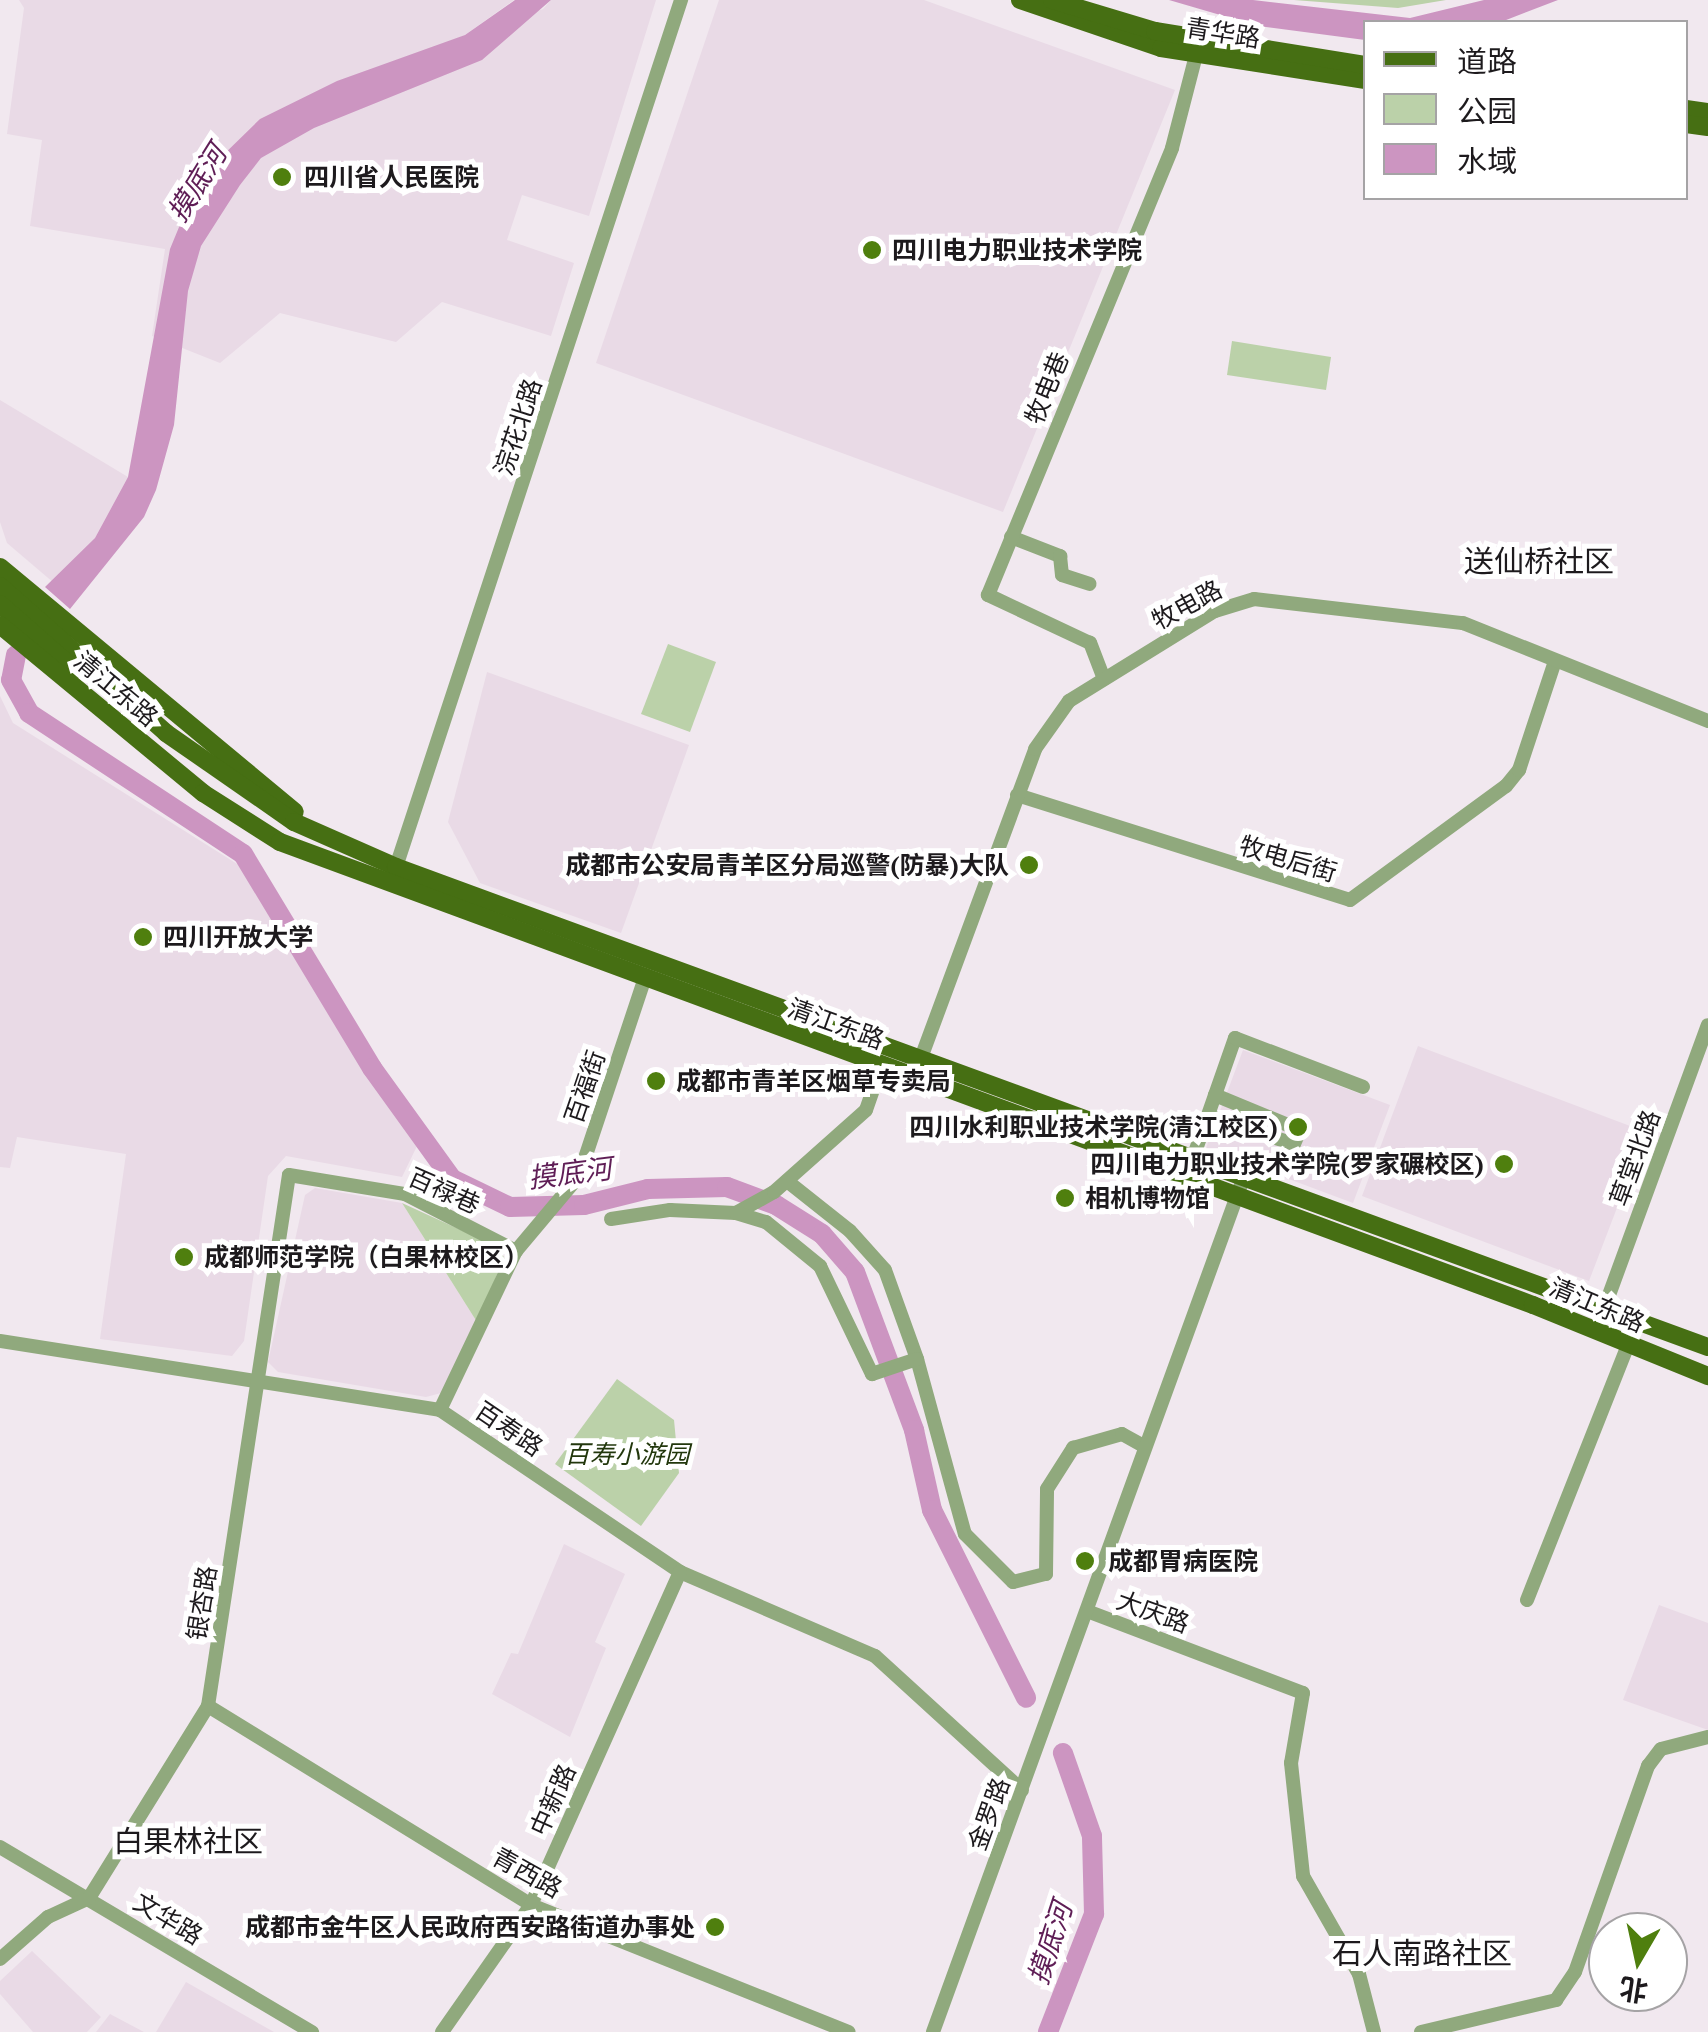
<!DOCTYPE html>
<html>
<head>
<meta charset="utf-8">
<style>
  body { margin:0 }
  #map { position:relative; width:1708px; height:2032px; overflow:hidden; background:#f1e8ef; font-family:"PT Serif","Noto Sans SC",serif }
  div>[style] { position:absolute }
  .built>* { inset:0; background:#e9dae6 }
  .green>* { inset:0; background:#bbd1a9 }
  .water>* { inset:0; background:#cc95c1 }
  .river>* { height:20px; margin:-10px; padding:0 10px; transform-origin:10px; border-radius:10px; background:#cc95c1 }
  .minor>* { height:14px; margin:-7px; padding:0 7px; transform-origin:7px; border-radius:7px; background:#90a97d }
  .major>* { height:18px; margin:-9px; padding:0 9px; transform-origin:9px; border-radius:9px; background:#466f13 }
  .dots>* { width:28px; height:28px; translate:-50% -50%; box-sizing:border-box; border:5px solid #fff; border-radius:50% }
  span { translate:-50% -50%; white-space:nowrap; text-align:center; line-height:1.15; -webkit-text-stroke:10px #fff; paint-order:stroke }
  .street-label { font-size:25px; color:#1d1a1d }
  .poi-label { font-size:25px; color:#1d1a1d; font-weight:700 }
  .left { translate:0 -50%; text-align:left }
  .right { translate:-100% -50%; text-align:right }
  .park-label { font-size:25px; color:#22370c; font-style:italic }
  .water-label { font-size:28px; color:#5f1e56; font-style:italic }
  .quarter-label { font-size:30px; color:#1d1a1d }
  .legend { position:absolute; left:1363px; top:20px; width:325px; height:180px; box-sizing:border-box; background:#fff; border:2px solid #a5a3a5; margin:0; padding:12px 18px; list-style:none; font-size:30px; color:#1d1a1d }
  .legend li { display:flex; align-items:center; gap:20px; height:50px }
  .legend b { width:50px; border:2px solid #a5a3a5 }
  .north { position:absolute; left:1588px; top:1912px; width:100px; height:100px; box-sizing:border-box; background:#fff; border:2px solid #a5a3a5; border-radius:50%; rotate:189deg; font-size:28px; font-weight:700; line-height:40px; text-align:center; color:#1d1a1d }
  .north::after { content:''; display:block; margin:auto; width:35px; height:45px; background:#4f7f0e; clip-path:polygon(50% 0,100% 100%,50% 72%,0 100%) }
</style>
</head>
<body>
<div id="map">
  <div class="built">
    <i style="clip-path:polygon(19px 0,514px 0,465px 35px,390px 66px,543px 9px,551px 0,656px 0,589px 216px,522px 195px,507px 240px,574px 263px,551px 336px,442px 302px,396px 342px,280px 313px,220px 363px,152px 336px,165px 249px,30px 226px,42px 140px,7px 134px,24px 8px)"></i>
    <i style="clip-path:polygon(719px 0,924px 0,1175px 90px,1003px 512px,596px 363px)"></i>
    <i style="clip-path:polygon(0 400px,128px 477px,95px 538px,54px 583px,7px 543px,0 522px)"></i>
    <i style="clip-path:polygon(487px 672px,689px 745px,621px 933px,480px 883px,448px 822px)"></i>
    <i style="clip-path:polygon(0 696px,13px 723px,242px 867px,418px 1144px,402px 1177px,286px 1156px,268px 1176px,244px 1341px,232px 1356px,100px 1339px,126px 1154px,17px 1137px,10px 1168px,0 1167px)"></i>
    <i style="clip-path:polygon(1418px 1046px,1646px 1132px,1589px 1281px,1362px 1196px)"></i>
    <i style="clip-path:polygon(1243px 1050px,1390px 1105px,1353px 1203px,1206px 1148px)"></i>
    <i style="clip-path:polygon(315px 1188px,402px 1203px,477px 1322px,441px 1393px,426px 1397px,278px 1372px,268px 1362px,305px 1195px)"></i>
    <i style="clip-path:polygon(564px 1544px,625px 1574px,595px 1642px,606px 1648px,570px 1737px,492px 1694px,511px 1653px,518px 1654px)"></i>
    <i style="clip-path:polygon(1659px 1605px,1708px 1623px,1708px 1730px,1623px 1700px)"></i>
    <i style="clip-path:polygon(32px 1951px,101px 2017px,87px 2032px,33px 2032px,0 1994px,0 1981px)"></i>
    <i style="clip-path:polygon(186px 1982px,274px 2032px,156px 2032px)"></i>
    <i style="clip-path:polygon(110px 2014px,144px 2032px,96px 2032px)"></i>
  </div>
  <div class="green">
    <i style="clip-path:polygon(1294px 0,1446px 0,1398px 8px)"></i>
    <i style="clip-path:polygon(1232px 341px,1331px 357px,1326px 390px,1227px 375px)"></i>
    <i style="clip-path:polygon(668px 644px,716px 662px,690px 732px,641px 714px)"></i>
    <i style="clip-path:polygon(402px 1203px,500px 1248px,504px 1258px,477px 1322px)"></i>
    <i style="clip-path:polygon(617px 1379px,674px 1420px,679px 1473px,641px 1526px,555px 1464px)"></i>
  </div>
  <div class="water">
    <i style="clip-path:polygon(515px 0,551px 0,482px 60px,314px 128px,261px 158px,240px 185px,201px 246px,188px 291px,174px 425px,156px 490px,144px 517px,70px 609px,45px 587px,95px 538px,128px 477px,170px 249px,191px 198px,216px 162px,260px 119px,337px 81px,465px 35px)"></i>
    <i style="clip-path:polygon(1169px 0,1253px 0,1410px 18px,1484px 0,1558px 0,1501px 22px,1366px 22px,1365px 40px,1258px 26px)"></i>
  </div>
  <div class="river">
    <i style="left:16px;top:655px;width:25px;rotate:101deg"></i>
    <i style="left:11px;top:680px;width:38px;rotate:61deg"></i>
    <i style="left:29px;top:713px;width:256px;rotate:33.4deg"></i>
    <i style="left:243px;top:854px;width:250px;rotate:58.9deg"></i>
    <i style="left:372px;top:1068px;width:137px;rotate:54.2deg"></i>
    <i style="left:452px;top:1179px;width:64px;rotate:25.8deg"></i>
    <i style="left:510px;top:1207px;width:74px;rotate:-1.5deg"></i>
    <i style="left:584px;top:1205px;width:66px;rotate:-14deg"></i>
    <i style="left:648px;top:1189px;width:79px;rotate:-1.5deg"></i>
    <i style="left:727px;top:1187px;width:52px;rotate:20.2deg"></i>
    <i style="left:776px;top:1205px;width:54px;rotate:32.2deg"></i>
    <i style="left:822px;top:1234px;width:50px;rotate:49deg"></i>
    <i style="left:855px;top:1272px;width:169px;rotate:69.5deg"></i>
    <i style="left:914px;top:1430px;width:82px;rotate:77.3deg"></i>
    <i style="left:932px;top:1510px;width:210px;rotate:63.4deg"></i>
    <i style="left:1048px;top:2032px;width:127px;rotate:-68.7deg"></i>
    <i style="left:1094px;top:1914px;width:78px;rotate:-91.5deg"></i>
    <i style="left:1092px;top:1836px;width:88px;rotate:-109.3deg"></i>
  </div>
  <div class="minor">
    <i style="left:1011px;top:537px;width:53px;rotate:21.2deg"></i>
    <i style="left:1060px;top:556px;width:19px;rotate:84deg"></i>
    <i style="left:1062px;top:575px;width:29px;rotate:18deg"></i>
    <i style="left:1104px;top:679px;width:39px;rotate:-111deg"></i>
    <i style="left:1090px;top:643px;width:113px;rotate:-154.8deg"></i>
    <i style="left:988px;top:595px;width:483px;rotate:-67.6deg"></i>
    <i style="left:1172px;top:148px;width:96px;rotate:-75.5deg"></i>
    <i style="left:1017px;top:795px;width:349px;rotate:17.5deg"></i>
    <i style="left:1350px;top:900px;width:193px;rotate:-36.2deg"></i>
    <i style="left:1506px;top:786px;width:21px;rotate:-51deg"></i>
    <i style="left:1519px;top:770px;width:112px;rotate:-71.7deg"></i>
    <i style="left:396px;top:867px;width:913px;rotate:-71.8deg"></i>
    <i style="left:921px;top:1058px;width:329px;rotate:-69.7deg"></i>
    <i style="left:1035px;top:749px;width:59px;rotate:-54.7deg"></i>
    <i style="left:1069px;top:701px;width:172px;rotate:-31.7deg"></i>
    <i style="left:1215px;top:611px;width:41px;rotate:-17.1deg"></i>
    <i style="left:1254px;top:599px;width:210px;rotate:6.6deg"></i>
    <i style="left:1463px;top:623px;width:264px;rotate:21.8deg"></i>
    <i style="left:1208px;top:1116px;width:90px;rotate:18deg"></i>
    <i style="left:1294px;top:1144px;width:15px;rotate:-67deg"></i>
    <i style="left:1300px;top:1130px;width:92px;rotate:-157.6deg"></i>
    <i style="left:1194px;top:1155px;width:124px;rotate:-70.7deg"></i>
    <i style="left:1235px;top:1038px;width:137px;rotate:20.9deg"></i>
    <i style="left:787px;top:1181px;width:80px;rotate:38.4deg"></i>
    <i style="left:850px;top:1231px;width:52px;rotate:48.1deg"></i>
    <i style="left:885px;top:1270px;width:95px;rotate:70.2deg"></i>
    <i style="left:917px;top:1359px;width:181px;rotate:74.7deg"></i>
    <i style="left:965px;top:1534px;width:68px;rotate:45deg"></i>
    <i style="left:1013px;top:1582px;width:34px;rotate:-14deg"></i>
    <i style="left:1046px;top:1574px;width:85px;rotate:-89.3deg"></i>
    <i style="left:1047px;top:1489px;width:49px;rotate:-57.6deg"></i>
    <i style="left:1073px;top:1448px;width:51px;rotate:-15.9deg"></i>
    <i style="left:1122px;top:1434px;width:25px;rotate:29deg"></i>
    <i style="left:736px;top:1213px;width:43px;rotate:-28.9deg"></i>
    <i style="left:774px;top:1192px;width:123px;rotate:-41.7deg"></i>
    <i style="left:866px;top:1110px;width:46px;rotate:-70.8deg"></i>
    <i style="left:611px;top:1219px;width:60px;rotate:-8.7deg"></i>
    <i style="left:670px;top:1210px;width:66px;rotate:2.6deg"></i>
    <i style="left:736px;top:1213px;width:31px;rotate:17deg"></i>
    <i style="left:766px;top:1222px;width:70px;rotate:39.2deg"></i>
    <i style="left:820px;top:1266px;width:120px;rotate:64.3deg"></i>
    <i style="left:872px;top:1374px;width:47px;rotate:-18.4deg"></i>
    <i style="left:1605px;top:1306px;width:299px;rotate:-69.9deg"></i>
    <i style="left:0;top:1341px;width:445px;rotate:8.9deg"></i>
    <i style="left:440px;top:1410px;width:290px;rotate:34deg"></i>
    <i style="left:680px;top:1572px;width:212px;rotate:23.3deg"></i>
    <i style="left:875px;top:1656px;width:199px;rotate:42.4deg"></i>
    <i style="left:440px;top:1410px;width:176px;rotate:-64.5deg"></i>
    <i style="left:516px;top:1251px;width:98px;rotate:-50deg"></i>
    <i style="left:579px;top:1176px;width:206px;rotate:-71.6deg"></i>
    <i style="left:1527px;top:1600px;width:277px;rotate:-68.4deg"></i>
    <i style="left:1087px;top:1611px;width:231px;rotate:20.8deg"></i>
    <i style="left:1303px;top:1693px;width:71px;rotate:99.7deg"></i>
    <i style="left:1291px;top:1763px;width:114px;rotate:83.9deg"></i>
    <i style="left:1303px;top:1876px;width:113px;rotate:60.3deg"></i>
    <i style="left:1359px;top:1974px;width:60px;rotate:75.5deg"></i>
    <i style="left:208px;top:1706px;width:379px;rotate:31.6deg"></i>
    <i style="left:531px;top:1905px;width:342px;rotate:21.8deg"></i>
    <i style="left:0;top:1847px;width:363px;rotate:30.7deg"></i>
    <i style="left:0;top:1959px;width:64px;rotate:-41.2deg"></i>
    <i style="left:48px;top:1917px;width:45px;rotate:-24.9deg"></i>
    <i style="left:89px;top:1898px;width:226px;rotate:-58.2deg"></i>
    <i style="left:208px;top:1706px;width:537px;rotate:-81.33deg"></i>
    <i style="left:289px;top:1175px;width:118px;rotate:9.3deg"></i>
    <i style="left:405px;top:1194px;width:125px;rotate:27.2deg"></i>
    <i style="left:442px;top:2032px;width:155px;rotate:-55deg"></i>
    <i style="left:531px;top:1905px;width:365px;rotate:-65.9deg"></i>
    <i style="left:933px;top:2032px;width:913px;rotate:-70.02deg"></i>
    <i style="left:1421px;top:2032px;width:139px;rotate:-13.3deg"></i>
    <i style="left:1556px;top:2000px;width:34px;rotate:-56deg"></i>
    <i style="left:1575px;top:1972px;width:219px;rotate:-70.5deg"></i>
    <i style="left:1648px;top:1766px;width:21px;rotate:-53deg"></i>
    <i style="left:1661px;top:1749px;width:49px;rotate:-14.3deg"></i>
  </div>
  <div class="major">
    <i style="left:1020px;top:0;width:149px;rotate:18.8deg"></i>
    <i style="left:1161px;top:48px;width:207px;rotate:8.9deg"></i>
    <i style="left:1052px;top:0;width:108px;rotate:16.8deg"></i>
    <i style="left:1155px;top:31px;width:214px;rotate:9.2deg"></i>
    <i style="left:1686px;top:109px;width:22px;rotate:8deg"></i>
    <i style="left:1686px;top:124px;width:22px;rotate:8deg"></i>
    <i style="left:0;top:567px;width:383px;rotate:39.7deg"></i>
    <i style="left:0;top:586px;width:222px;rotate:41.5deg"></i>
    <i style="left:166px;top:733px;width:156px;rotate:34.8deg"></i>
    <i style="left:294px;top:822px;width:111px;rotate:23.8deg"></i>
    <i style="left:396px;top:867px;width:1397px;rotate:20.1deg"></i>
    <i style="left:0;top:604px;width:100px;rotate:41.3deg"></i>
    <i style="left:0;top:625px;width:264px;rotate:39.6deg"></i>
    <i style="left:203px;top:793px;width:91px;rotate:32.5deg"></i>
    <i style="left:280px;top:842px;width:1336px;rotate:20.28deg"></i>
    <i style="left:1533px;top:1305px;width:189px;rotate:22.1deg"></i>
  </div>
  <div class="dots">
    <i style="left:282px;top:177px;background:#4f7f0e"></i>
    <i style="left:872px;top:250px;background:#4f7f0e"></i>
    <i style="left:1029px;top:865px;background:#4f7f0e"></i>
    <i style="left:143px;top:937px;background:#4f7f0e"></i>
    <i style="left:656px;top:1081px;background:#4f7f0e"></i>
    <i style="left:1298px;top:1127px;background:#4f7f0e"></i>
    <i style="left:1504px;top:1164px;background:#4f7f0e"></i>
    <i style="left:1065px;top:1198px;background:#4f7f0e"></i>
    <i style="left:184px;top:1257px;background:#4f7f0e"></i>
    <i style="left:1085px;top:1561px;background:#4f7f0e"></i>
    <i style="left:715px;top:1927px;background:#4f7f0e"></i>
  </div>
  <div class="street-label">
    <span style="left:1223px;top:33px;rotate:9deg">青华路</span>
    <span style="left:1047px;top:388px;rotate:-68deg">牧电巷</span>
    <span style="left:518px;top:427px;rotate:-72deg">浣花北路</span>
    <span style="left:1187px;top:605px;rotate:-28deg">牧电路</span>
    <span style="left:116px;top:689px;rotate:40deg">清江东路</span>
    <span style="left:1288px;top:859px;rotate:17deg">牧电后街</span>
    <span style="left:836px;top:1024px;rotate:20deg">清江东路</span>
    <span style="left:585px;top:1087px;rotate:-71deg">百福街</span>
    <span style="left:1635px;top:1158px;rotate:-70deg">草堂北路</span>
    <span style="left:444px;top:1191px;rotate:24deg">百禄巷</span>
    <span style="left:1597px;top:1305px;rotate:23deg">清江东路</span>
    <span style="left:509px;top:1429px;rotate:34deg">百寿路</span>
    <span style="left:202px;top:1603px;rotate:-81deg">银杏路</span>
    <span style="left:1153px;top:1612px;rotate:20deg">大庆路</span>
    <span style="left:553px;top:1800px;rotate:-66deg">中新路</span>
    <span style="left:989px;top:1814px;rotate:-70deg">金罗路</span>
    <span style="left:527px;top:1873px;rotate:29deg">青西路</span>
    <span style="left:168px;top:1919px;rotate:31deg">文华路</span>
  </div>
  <div class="poi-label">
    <span class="left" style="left:304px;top:177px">四川省人民医院</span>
    <span class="left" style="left:892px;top:250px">四川电力职业技术学院</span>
    <span class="right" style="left:1009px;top:865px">成都市公安局青羊区分局巡警(防暴)大队</span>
    <span class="left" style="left:163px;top:937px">四川开放大学</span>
    <span class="left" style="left:676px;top:1081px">成都市青羊区烟草专卖局</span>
    <span class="right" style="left:1278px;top:1127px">四川水利职业技术学院(清江校区)</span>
    <span class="right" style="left:1484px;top:1164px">四川电力职业技术学院(罗家碾校区)</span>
    <span class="left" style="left:1085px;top:1198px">相机博物馆</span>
    <span class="left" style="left:204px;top:1257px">成都师范学院（白果林校区）</span>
    <span class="left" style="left:1108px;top:1561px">成都胃病医院</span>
    <span class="right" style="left:695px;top:1927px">成都市金牛区人民政府西安路街道办事处</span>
  </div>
  <div class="park-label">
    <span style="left:627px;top:1454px">百寿小游园</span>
  </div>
  <div class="water-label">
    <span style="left:197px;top:183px;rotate:-58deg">摸底河</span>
    <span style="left:570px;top:1173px;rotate:-7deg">摸底河</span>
    <span style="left:1050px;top:1943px;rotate:-72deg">摸底河</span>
  </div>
  <div class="quarter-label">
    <span style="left:1539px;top:561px">送仙桥社区</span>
    <span style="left:188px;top:1841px">白果林社区</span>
    <span style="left:1422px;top:1953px">石人南路社区</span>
  </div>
  <ul class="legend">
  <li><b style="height:12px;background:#466f13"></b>道路</li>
  <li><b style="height:28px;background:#bbd1a9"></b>公园</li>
  <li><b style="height:28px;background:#cc95c1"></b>水域</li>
  </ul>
  <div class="north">北</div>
</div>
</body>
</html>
